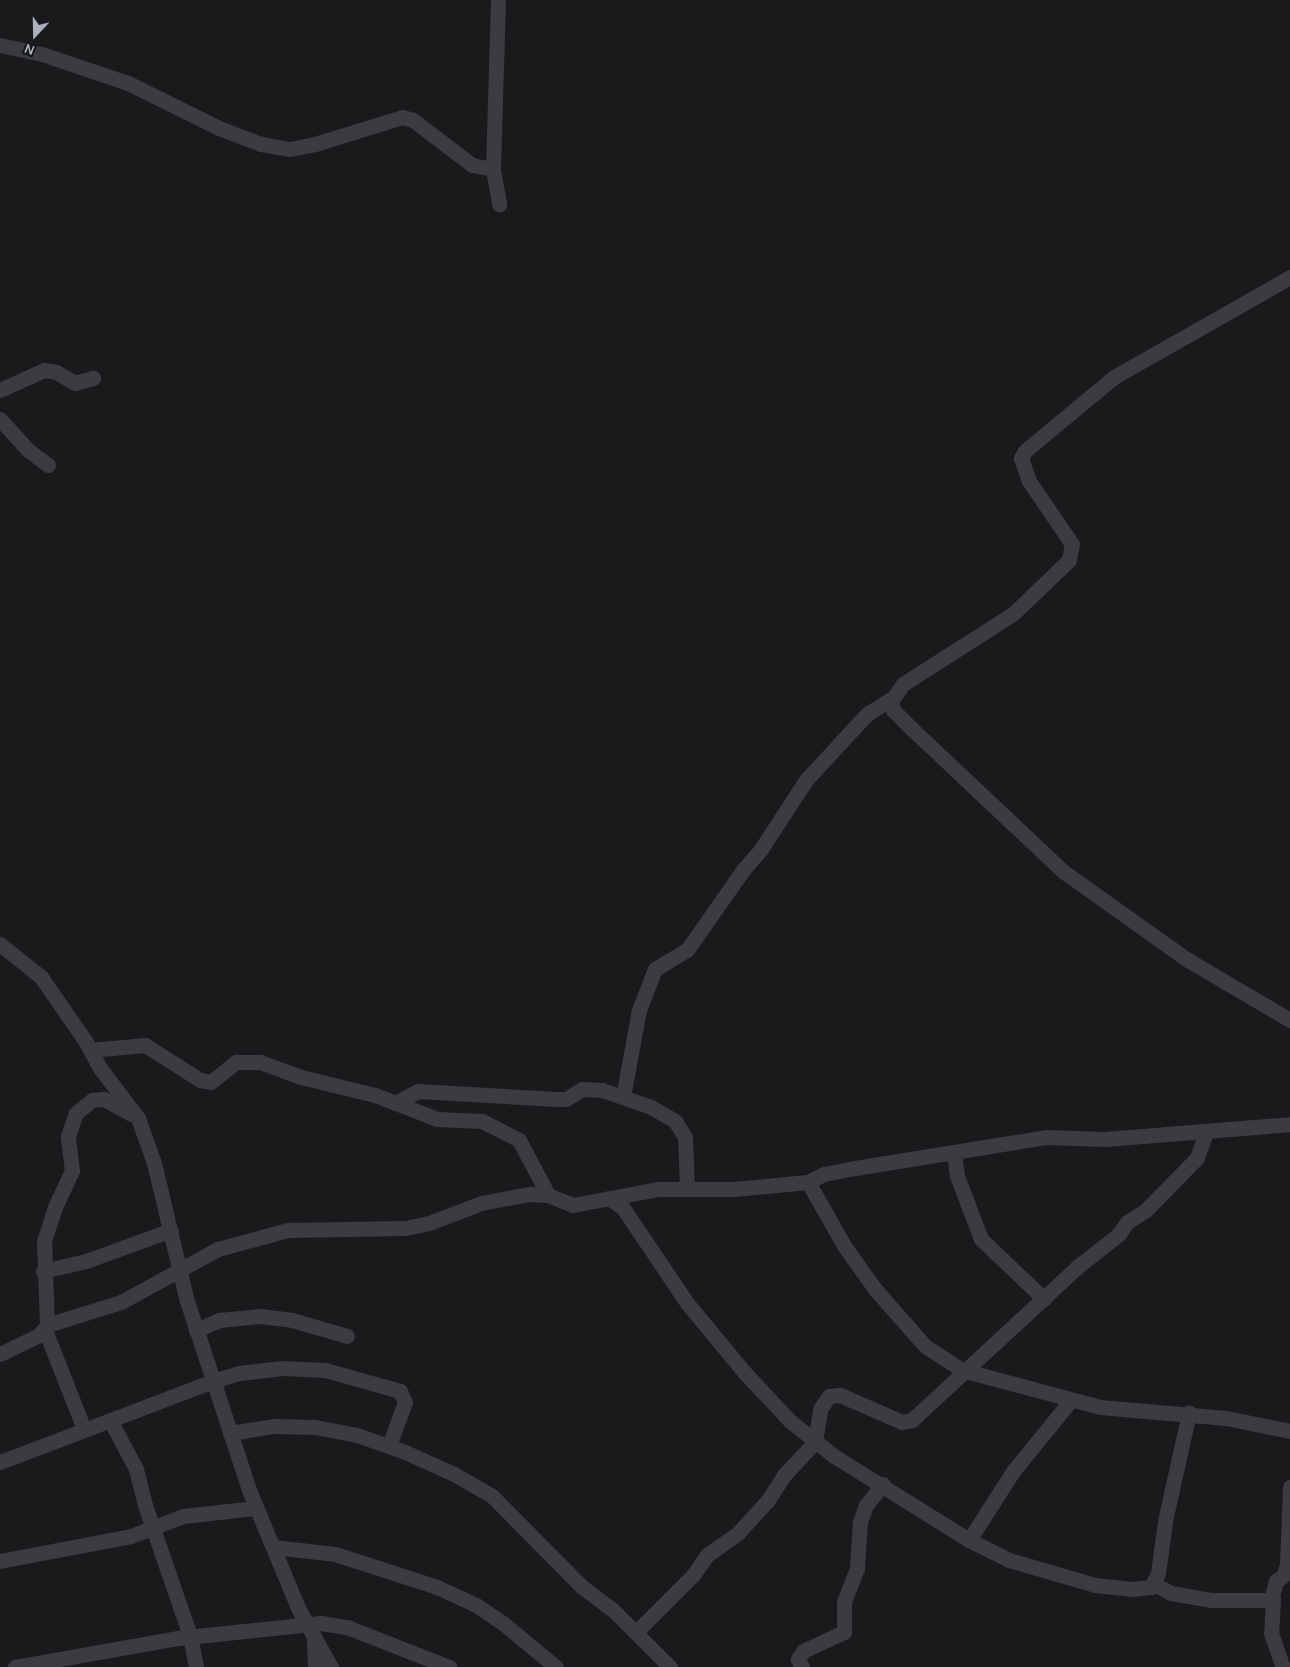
<!DOCTYPE html>
<html>
<head>
<meta charset="utf-8">
<style>
  body { margin:0 }
  #map { position:relative; width:1290px; height:1667px; overflow:hidden; background:#1a1a1d; font-family:Karla,sans-serif }
  div>[style] { position:absolute }
  .minor>* { height:15px; margin:-7.5px; padding:0 7.5px; transform-origin:7.5px; border-radius:7.5px; background:#3a3c42 }
  span { translate:-50% -50%; white-space:nowrap; text-align:center; line-height:1.15; -webkit-text-stroke:4px #151518; paint-order:stroke }
  .north { position:absolute; left:10px; top:10px; width:50px; height:50px; -webkit-text-stroke:4px #151518; paint-order:stroke; rotate:201deg; font-size:14px; font-weight:700; line-height:20px; text-align:center; color:#abb1bd }
  .north::after { content:''; display:block; margin:auto; width:18px; height:22px; background:#abb1bd; clip-path:polygon(50% 0,100% 100%,50% 72%,0 100%) }
</style>
</head>
<body>
<div id="map">
  <div class="minor">
    <i style="left:498px;top:0;width:169px;rotate:91.7deg"></i>
    <i style="left:493px;top:169px;width:36px;rotate:80deg"></i>
    <i style="left:0;top:45px;width:43px;rotate:12.1deg"></i>
    <i style="left:42px;top:54px;width:91px;rotate:18.6deg"></i>
    <i style="left:128px;top:83px;width:102px;rotate:26.3deg"></i>
    <i style="left:219px;top:128px;width:45px;rotate:20.9deg"></i>
    <i style="left:261px;top:144px;width:29px;rotate:10deg"></i>
    <i style="left:290px;top:149px;width:25px;rotate:-11deg"></i>
    <i style="left:315px;top:144px;width:91px;rotate:-17.2deg"></i>
    <i style="left:402px;top:117px;width:11px;rotate:15deg"></i>
    <i style="left:413px;top:120px;width:74px;rotate:37.3deg"></i>
    <i style="left:472px;top:165px;width:21px;rotate:11deg"></i>
    <i style="left:1290px;top:277px;width:202px;rotate:150.4deg"></i>
    <i style="left:1114px;top:377px;width:116px;rotate:140.3deg"></i>
    <i style="left:1025px;top:451px;width:8px;rotate:120deg"></i>
    <i style="left:1021px;top:458px;width:24px;rotate:71deg"></i>
    <i style="left:1029px;top:481px;width:76px;rotate:55.7deg"></i>
    <i style="left:1072px;top:544px;width:16px;rotate:101deg"></i>
    <i style="left:1069px;top:560px;width:76px;rotate:136.1deg"></i>
    <i style="left:1014px;top:613px;width:132px;rotate:147.4deg"></i>
    <i style="left:903px;top:684px;width:21px;rotate:125deg"></i>
    <i style="left:891px;top:701px;width:9px;rotate:77deg"></i>
    <i style="left:893px;top:710px;width:25px;rotate:45deg"></i>
    <i style="left:911px;top:728px;width:210px;rotate:43.3deg"></i>
    <i style="left:1064px;top:872px;width:152px;rotate:35.4deg"></i>
    <i style="left:1188px;top:960px;width:118px;rotate:30.5deg"></i>
    <i style="left:0;top:390px;width:48px;rotate:-24.4deg"></i>
    <i style="left:44px;top:370px;width:12px;rotate:9deg"></i>
    <i style="left:56px;top:372px;width:22px;rotate:30deg"></i>
    <i style="left:75px;top:383px;width:19px;rotate:-16deg"></i>
    <i style="left:0;top:419px;width:42px;rotate:47.9deg"></i>
    <i style="left:28px;top:450px;width:25px;rotate:37deg"></i>
    <i style="left:0;top:944px;width:53px;rotate:38.8deg"></i>
    <i style="left:41px;top:977px;width:79px;rotate:55.3deg"></i>
    <i style="left:86px;top:1042px;width:30px;rotate:62deg"></i>
    <i style="left:100px;top:1068px;width:63px;rotate:52.8deg"></i>
    <i style="left:138px;top:1118px;width:48px;rotate:70.4deg"></i>
    <i style="left:154px;top:1163px;width:142px;rotate:76.6deg"></i>
    <i style="left:187px;top:1301px;width:199px;rotate:71.8deg"></i>
    <i style="left:249px;top:1490px;width:128px;rotate:67.4deg"></i>
    <i style="left:298px;top:1608px;width:68px;rotate:60.8deg"></i>
    <i style="left:90px;top:1050px;width:55px;rotate:-5.2deg"></i>
    <i style="left:145px;top:1045px;width:65px;rotate:32.5deg"></i>
    <i style="left:200px;top:1080px;width:11px;rotate:10deg"></i>
    <i style="left:211px;top:1082px;width:32px;rotate:-39deg"></i>
    <i style="left:236px;top:1062px;width:24px"></i>
    <i style="left:260px;top:1062px;width:44px;rotate:20.1deg"></i>
    <i style="left:301px;top:1077px;width:76px;rotate:13.7deg"></i>
    <i style="left:375px;top:1095px;width:66px;rotate:21.2deg"></i>
    <i style="left:437px;top:1119px;width:45px;rotate:2.5deg"></i>
    <i style="left:482px;top:1121px;width:42px;rotate:27.2deg"></i>
    <i style="left:519px;top:1140px;width:62px;rotate:62.2deg"></i>
    <i style="left:623px;top:1097px;width:88px;rotate:-79.6deg"></i>
    <i style="left:639px;top:1010px;width:44px;rotate:-68.7deg"></i>
    <i style="left:655px;top:969px;width:37px;rotate:-31deg"></i>
    <i style="left:687px;top:950px;width:98px;rotate:-55deg"></i>
    <i style="left:743px;top:870px;width:28px;rotate:-49deg"></i>
    <i style="left:761px;top:849px;width:82px;rotate:-56.9deg"></i>
    <i style="left:806px;top:780px;width:90px;rotate:-47.3deg"></i>
    <i style="left:867px;top:714px;width:28px;rotate:-32deg"></i>
    <i style="left:395px;top:1103px;width:26px;rotate:-28deg"></i>
    <i style="left:418px;top:1091px;width:139px;rotate:3.3deg"></i>
    <i style="left:557px;top:1099px;width:9px"></i>
    <i style="left:566px;top:1099px;width:19px;rotate:-32deg"></i>
    <i style="left:582px;top:1089px;width:20px;rotate:3deg"></i>
    <i style="left:602px;top:1090px;width:52px;rotate:19.1deg"></i>
    <i style="left:651px;top:1107px;width:28px;rotate:30deg"></i>
    <i style="left:675px;top:1121px;width:19px;rotate:58deg"></i>
    <i style="left:685px;top:1137px;width:50px;rotate:87.7deg"></i>
    <i style="left:954px;top:1152px;width:24px;rotate:83deg"></i>
    <i style="left:957px;top:1176px;width:67px;rotate:69.1deg"></i>
    <i style="left:981px;top:1239px;width:87px;rotate:43.6deg"></i>
    <i style="left:808px;top:1182px;width:75px;rotate:60.4deg"></i>
    <i style="left:845px;top:1247px;width:52px;rotate:54.5deg"></i>
    <i style="left:875px;top:1289px;width:76px;rotate:48.7deg"></i>
    <i style="left:925px;top:1346px;width:44px;rotate:33deg"></i>
    <i style="left:962px;top:1370px;width:143px;rotate:15deg"></i>
    <i style="left:1100px;top:1407px;width:126px;rotate:5deg"></i>
    <i style="left:1226px;top:1418px;width:65px;rotate:11.5deg"></i>
    <i style="left:609px;top:1198px;width:17px;rotate:36deg"></i>
    <i style="left:623px;top:1208px;width:115px;rotate:56deg"></i>
    <i style="left:687px;top:1303px;width:89px;rotate:50.4deg"></i>
    <i style="left:744px;top:1372px;width:67px;rotate:46.8deg"></i>
    <i style="left:790px;top:1421px;width:56px;rotate:38.5deg"></i>
    <i style="left:834px;top:1456px;width:159px;rotate:31.9deg"></i>
    <i style="left:969px;top:1540px;width:45px;rotate:26.6deg"></i>
    <i style="left:1009px;top:1560px;width:90px;rotate:16.2deg"></i>
    <i style="left:1095px;top:1585px;width:37px;rotate:6deg"></i>
    <i style="left:1132px;top:1589px;width:19px;rotate:-6deg"></i>
    <i style="left:1151px;top:1587px;width:16px;rotate:-63deg"></i>
    <i style="left:1158px;top:1573px;width:52px;rotate:-82.3deg"></i>
    <i style="left:1165px;top:1521px;width:111px;rotate:-77.5deg"></i>
    <i style="left:43px;top:1271px;width:44px;rotate:-13.1deg"></i>
    <i style="left:86px;top:1261px;width:90px;rotate:-20deg"></i>
    <i style="left:47px;top:1325px;width:77px;rotate:-17.3deg"></i>
    <i style="left:121px;top:1302px;width:111px;rotate:-28.7deg"></i>
    <i style="left:218px;top:1249px;width:73px;rotate:-15.2deg"></i>
    <i style="left:288px;top:1230px;width:117px;rotate:-1deg"></i>
    <i style="left:405px;top:1228px;width:25px;rotate:-12deg"></i>
    <i style="left:429px;top:1223px;width:56px;rotate:-21deg"></i>
    <i style="left:481px;top:1203px;width:49px;rotate:-10.6deg"></i>
    <i style="left:529px;top:1194px;width:19px;rotate:3deg"></i>
    <i style="left:548px;top:1195px;width:27px;rotate:22deg"></i>
    <i style="left:573px;top:1205px;width:86px;rotate:-10.7deg"></i>
    <i style="left:658px;top:1189px;width:75px"></i>
    <i style="left:733px;top:1189px;width:75px;rotate:-5.3deg"></i>
    <i style="left:808px;top:1182px;width:18px;rotate:-27deg"></i>
    <i style="left:824px;top:1174px;width:32px;rotate:-11deg"></i>
    <i style="left:855px;top:1168px;width:193px;rotate:-9.2deg"></i>
    <i style="left:1046px;top:1137px;width:59px;rotate:1.9deg"></i>
    <i style="left:1105px;top:1139px;width:186px;rotate:-4.6deg"></i>
    <i style="left:45px;top:1330px;width:106px;rotate:68.5deg"></i>
    <i style="left:196px;top:1330px;width:25px;rotate:-23deg"></i>
    <i style="left:219px;top:1320px;width:41px;rotate:-5.6deg"></i>
    <i style="left:260px;top:1316px;width:32px;rotate:7deg"></i>
    <i style="left:292px;top:1320px;width:57px;rotate:16.2deg"></i>
    <i style="left:0;top:1354px;width:43px;rotate:-26deg"></i>
    <i style="left:39px;top:1335px;width:13px;rotate:-51deg"></i>
    <i style="left:47px;top:1325px;width:84px;rotate:-92deg"></i>
    <i style="left:44px;top:1241px;width:36px;rotate:-72deg"></i>
    <i style="left:55px;top:1207px;width:40px;rotate:-65deg"></i>
    <i style="left:72px;top:1171px;width:35px;rotate:-97deg"></i>
    <i style="left:68px;top:1136px;width:24px;rotate:-71deg"></i>
    <i style="left:76px;top:1113px;width:21px;rotate:-39deg"></i>
    <i style="left:92px;top:1100px;width:12px;rotate:-5deg"></i>
    <i style="left:104px;top:1099px;width:31px;rotate:29deg"></i>
    <i style="left:110px;top:1420px;width:55px;rotate:62deg"></i>
    <i style="left:136px;top:1469px;width:37px;rotate:76deg"></i>
    <i style="left:145px;top:1505px;width:139px;rotate:71deg"></i>
    <i style="left:190px;top:1636px;width:32px;rotate:79deg"></i>
    <i style="left:230px;top:1433px;width:45px;rotate:-9deg"></i>
    <i style="left:274px;top:1426px;width:41px;rotate:1.4deg"></i>
    <i style="left:315px;top:1427px;width:43px;rotate:10.8deg"></i>
    <i style="left:357px;top:1435px;width:51px;rotate:19.5deg"></i>
    <i style="left:405px;top:1452px;width:54px;rotate:24.2deg"></i>
    <i style="left:454px;top:1474px;width:44px;rotate:30.1deg"></i>
    <i style="left:492px;top:1496px;width:127px;rotate:45.3deg"></i>
    <i style="left:581px;top:1586px;width:39px;rotate:37deg"></i>
    <i style="left:612px;top:1609px;width:82px;rotate:45deg"></i>
    <i style="left:0;top:1462px;width:228px;rotate:-20.8deg"></i>
    <i style="left:213px;top:1381px;width:27px;rotate:-17deg"></i>
    <i style="left:239px;top:1373px;width:44px;rotate:-6.5deg"></i>
    <i style="left:283px;top:1368px;width:42px;rotate:2.7deg"></i>
    <i style="left:325px;top:1370px;width:78px;rotate:15.6deg"></i>
    <i style="left:400px;top:1391px;width:12px;rotate:66deg"></i>
    <i style="left:405px;top:1402px;width:47px;rotate:110deg"></i>
    <i style="left:969px;top:1540px;width:83px;rotate:-57.3deg"></i>
    <i style="left:1014px;top:1470px;width:90px;rotate:-50.8deg"></i>
    <i style="left:273px;top:1547px;width:62px;rotate:6.4deg"></i>
    <i style="left:335px;top:1554px;width:107px;rotate:17.9deg"></i>
    <i style="left:437px;top:1587px;width:43px;rotate:24.8deg"></i>
    <i style="left:476px;top:1605px;width:34px;rotate:34deg"></i>
    <i style="left:504px;top:1624px;width:67px;rotate:39.6deg"></i>
    <i style="left:0;top:1561px;width:133px;rotate:-10.8deg"></i>
    <i style="left:131px;top:1536px;width:56px;rotate:-21deg"></i>
    <i style="left:183px;top:1516px;width:73px;rotate:-6.3deg"></i>
    <i style="left:1154px;top:1584px;width:19px;rotate:28deg"></i>
    <i style="left:1171px;top:1593px;width:41px;rotate:9.9deg"></i>
    <i style="left:1211px;top:1600px;width:60px"></i>
    <i style="left:1271px;top:1600px;width:20px;rotate:-75deg"></i>
    <i style="left:1276px;top:1581px;width:9px;rotate:-36deg"></i>
    <i style="left:1283px;top:1576px;width:12px;rotate:-70deg"></i>
    <i style="left:1287px;top:1565px;width:78px;rotate:-87.8deg"></i>
    <i style="left:1273px;top:1599px;width:34px;rotate:93deg"></i>
    <i style="left:1271px;top:1633px;width:36px;rotate:71deg"></i>
    <i style="left:636px;top:1632px;width:81px;rotate:-45deg"></i>
    <i style="left:693px;top:1575px;width:24px;rotate:-55deg"></i>
    <i style="left:707px;top:1555px;width:38px;rotate:-35deg"></i>
    <i style="left:738px;top:1533px;width:45px;rotate:-47.7deg"></i>
    <i style="left:768px;top:1500px;width:30px;rotate:-57deg"></i>
    <i style="left:784px;top:1475px;width:45px;rotate:-46.8deg"></i>
    <i style="left:815px;top:1442px;width:33px;rotate:-81deg"></i>
    <i style="left:820px;top:1409px;width:16px;rotate:-55deg"></i>
    <i style="left:829px;top:1396px;width:11px;rotate:-5deg"></i>
    <i style="left:840px;top:1395px;width:68px;rotate:23.5deg"></i>
    <i style="left:902px;top:1422px;width:10px;rotate:-11deg"></i>
    <i style="left:912px;top:1420px;width:224px;rotate:-42.8deg"></i>
    <i style="left:1076px;top:1268px;width:55px;rotate:-38.3deg"></i>
    <i style="left:1119px;top:1234px;width:14px;rotate:-56deg"></i>
    <i style="left:1127px;top:1222px;width:22px;rotate:-32deg"></i>
    <i style="left:1146px;top:1210px;width:73px;rotate:-45.6deg"></i>
    <i style="left:1197px;top:1158px;width:28px;rotate:-71deg"></i>
    <i style="left:314px;top:1641px;width:26px;rotate:88deg"></i>
    <i style="left:15px;top:1667px;width:166px;rotate:-10.1deg"></i>
    <i style="left:178px;top:1638px;width:144px;rotate:-6deg"></i>
    <i style="left:321px;top:1623px;width:26px;rotate:9deg"></i>
    <i style="left:347px;top:1627px;width:110px;rotate:21.4deg"></i>
    <i style="left:802px;top:1667px;width:9px;rotate:-117deg"></i>
    <i style="left:798px;top:1659px;width:9px;rotate:-58deg"></i>
    <i style="left:803px;top:1651px;width:45px;rotate:-24.9deg"></i>
    <i style="left:844px;top:1632px;width:30px;rotate:-90deg"></i>
    <i style="left:844px;top:1602px;width:36px;rotate:-69deg"></i>
    <i style="left:857px;top:1568px;width:46px;rotate:-86.3deg"></i>
    <i style="left:860px;top:1522px;width:18px;rotate:-71deg"></i>
    <i style="left:866px;top:1505px;width:27px;rotate:-51deg"></i>
  </div>
  <div class="north">N</div>
</div>
</body>
</html>
